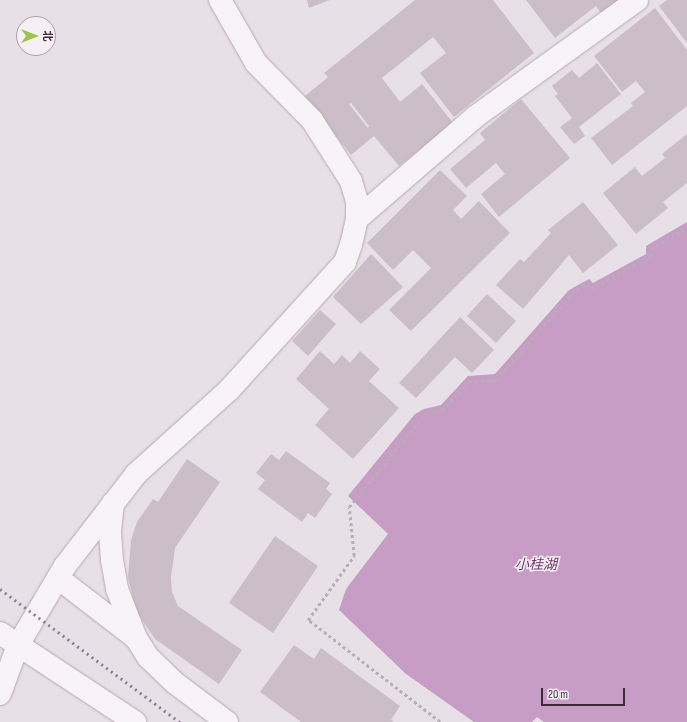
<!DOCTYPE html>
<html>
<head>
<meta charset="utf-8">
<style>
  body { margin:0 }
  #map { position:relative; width:687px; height:722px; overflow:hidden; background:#e8e0e7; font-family:"Sofia Sans Condensed","Noto Sans SC",sans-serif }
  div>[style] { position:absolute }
  .water>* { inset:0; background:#c79dc5 }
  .building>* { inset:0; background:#cbbec9 }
  .path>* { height:2.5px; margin-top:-1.25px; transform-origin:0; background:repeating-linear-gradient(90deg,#b8aeb6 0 3px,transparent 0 6px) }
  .roads { filter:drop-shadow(0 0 1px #b5a9b3) drop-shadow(0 0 1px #b5a9b3) }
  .street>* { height:22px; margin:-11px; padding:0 11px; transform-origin:11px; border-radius:11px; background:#f7f3f6 }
  .rail>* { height:3px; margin-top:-1.5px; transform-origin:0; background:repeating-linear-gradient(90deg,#917a8e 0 2px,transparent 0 6px) }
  span { translate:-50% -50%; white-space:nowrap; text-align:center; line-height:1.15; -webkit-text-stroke:3px #f6f0f5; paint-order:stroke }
  .water-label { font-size:14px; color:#71366c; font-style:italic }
  .north { position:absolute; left:16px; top:16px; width:40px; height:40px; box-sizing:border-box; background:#f6f0f5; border:1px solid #ada0ab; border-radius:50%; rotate:90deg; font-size:11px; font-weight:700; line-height:16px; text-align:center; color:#3f293b }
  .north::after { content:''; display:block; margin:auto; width:14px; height:18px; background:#98c84b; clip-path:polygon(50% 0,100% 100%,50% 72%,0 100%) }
  .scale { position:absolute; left:541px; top:688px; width:84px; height:18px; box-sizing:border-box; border:2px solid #3f293b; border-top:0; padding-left:5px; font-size:12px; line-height:14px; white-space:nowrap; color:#3f293b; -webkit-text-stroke:3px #f6f0f5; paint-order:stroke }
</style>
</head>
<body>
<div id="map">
  <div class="water">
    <i style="clip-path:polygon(687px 222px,687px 722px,544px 722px,537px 717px,532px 722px,474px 722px,406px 674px,339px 610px,346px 589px,388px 534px,348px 496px,415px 414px,424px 409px,441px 405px,468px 376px,495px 374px,569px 290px,589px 279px,593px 283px,646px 254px,646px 246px)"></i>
  </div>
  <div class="building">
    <i style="clip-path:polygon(307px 0,330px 0,309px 8px)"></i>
    <i style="clip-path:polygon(evenodd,415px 0,493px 0,534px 53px,454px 117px,420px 73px,446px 53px,433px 37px,382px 78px,400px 102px,422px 84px,453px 123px,399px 166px,374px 136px,351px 155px,305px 96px,328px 77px,324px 73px,415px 0,351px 103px,369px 126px,368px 128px,349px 104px,351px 103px)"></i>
    <i style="clip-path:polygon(526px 0,618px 0,601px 13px,596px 6px,555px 38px)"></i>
    <i style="clip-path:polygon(667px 0,687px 0,687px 43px,659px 6px)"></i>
    <i style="clip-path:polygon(655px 8px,687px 50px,687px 106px,612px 165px,591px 138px,633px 106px,631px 103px,645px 92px,636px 81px,622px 92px,594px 56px)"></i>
    <i style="clip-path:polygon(597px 63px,621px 94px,579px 127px,585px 136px,574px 144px,560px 127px,572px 118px,555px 96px,558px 94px,552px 86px,572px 70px,579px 78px)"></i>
    <i style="clip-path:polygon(521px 99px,570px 158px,499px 217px,481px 194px,505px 174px,496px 163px,466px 188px,450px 169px,485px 140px,480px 133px)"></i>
    <i style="clip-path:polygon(687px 134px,687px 183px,663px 202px,668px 208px,636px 234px,603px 193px,635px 167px,642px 176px,665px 158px,662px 154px)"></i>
    <i style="clip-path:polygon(440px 170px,467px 196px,453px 210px,461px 219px,479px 201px,510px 233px,411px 331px,389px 310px,431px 268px,413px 250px,393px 270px,367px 243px)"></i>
    <i style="clip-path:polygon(583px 202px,618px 245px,583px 273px,569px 255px,523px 309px,496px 285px,520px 259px,524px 262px,551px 233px,548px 230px)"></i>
    <i style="clip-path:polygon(371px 254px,403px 287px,361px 324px,333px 297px)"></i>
    <i style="clip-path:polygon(487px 294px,516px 321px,496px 343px,467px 316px)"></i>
    <i style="clip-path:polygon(320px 310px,336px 324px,308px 356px,292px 341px)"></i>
    <i style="clip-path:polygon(460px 317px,494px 350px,472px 373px,455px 357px,416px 398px,399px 383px)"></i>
    <i style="clip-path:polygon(320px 351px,334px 364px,342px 355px,350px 363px,360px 351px,380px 369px,369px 381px,399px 408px,353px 459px,315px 425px,329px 409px,296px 379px)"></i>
    <i style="clip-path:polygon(286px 451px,330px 483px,326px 489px,332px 494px,315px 518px,308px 513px,302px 522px,258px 489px,265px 480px,256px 473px,271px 454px,279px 460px)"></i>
    <i style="clip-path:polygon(187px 459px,220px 482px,175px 548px,171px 577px,172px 592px,178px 606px,242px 650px,219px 684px,155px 639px,136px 611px,128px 577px,131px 540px,137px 522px,153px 499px,158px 502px)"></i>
    <i style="clip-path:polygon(275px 536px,318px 566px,273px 633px,229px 603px)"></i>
    <i style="clip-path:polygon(294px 645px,314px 659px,321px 648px,400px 706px,391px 720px,394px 722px,301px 722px,260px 692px)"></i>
  </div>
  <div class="path">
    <i style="left:440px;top:722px;width:167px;rotate:-142.3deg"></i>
    <i style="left:308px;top:620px;width:79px;rotate:-54.3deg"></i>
    <i style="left:354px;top:556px;width:49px;rotate:-95.8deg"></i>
    <i style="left:349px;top:507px;width:122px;rotate:-50.7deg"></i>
    <i style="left:426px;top:413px;width:16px;rotate:-11deg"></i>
    <i style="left:442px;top:410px;width:40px;rotate:-47deg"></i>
    <i style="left:469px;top:381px;width:27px;rotate:-2deg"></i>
    <i style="left:496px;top:380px;width:116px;rotate:-48.9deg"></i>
    <i style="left:572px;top:293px;width:17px;rotate:-31deg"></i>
    <i style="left:587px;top:284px;width:6px;rotate:51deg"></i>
    <i style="left:591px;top:289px;width:68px;rotate:-28.8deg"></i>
    <i style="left:651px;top:256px;width:7px;rotate:-90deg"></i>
    <i style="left:651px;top:249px;width:42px;rotate:-31.4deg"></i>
  </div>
  <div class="roads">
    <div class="street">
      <i style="left:357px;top:219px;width:156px;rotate:-40.8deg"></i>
      <i style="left:475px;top:117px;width:200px;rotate:-35.8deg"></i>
      <i style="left:113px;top:503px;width:29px;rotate:96deg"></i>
      <i style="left:110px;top:532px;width:28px;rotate:86deg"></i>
      <i style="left:112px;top:560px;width:29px;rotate:80deg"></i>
      <i style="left:117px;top:589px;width:53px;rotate:68.8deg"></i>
      <i style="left:136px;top:638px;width:22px;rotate:58deg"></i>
      <i style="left:148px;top:657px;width:37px;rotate:44deg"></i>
      <i style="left:175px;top:683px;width:65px;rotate:36.9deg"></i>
      <i style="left:58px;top:578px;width:98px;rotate:37.6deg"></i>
      <i style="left:0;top:633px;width:162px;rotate:33.4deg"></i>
      <i style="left:0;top:694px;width:52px;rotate:-69.8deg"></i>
      <i style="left:18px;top:645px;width:92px;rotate:-59.3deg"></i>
      <i style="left:65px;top:566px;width:116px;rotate:-52.3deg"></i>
      <i style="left:136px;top:474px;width:125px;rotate:-42.1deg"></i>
      <i style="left:229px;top:390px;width:173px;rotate:-47.8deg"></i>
      <i style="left:345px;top:262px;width:18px;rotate:-71deg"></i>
      <i style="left:351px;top:245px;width:27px;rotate:-77deg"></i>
      <i style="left:357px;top:219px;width:18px;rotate:-90deg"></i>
      <i style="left:357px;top:201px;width:21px;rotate:-107deg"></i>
      <i style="left:351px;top:181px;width:72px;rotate:-122.6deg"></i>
      <i style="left:312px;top:120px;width:80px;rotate:-134.5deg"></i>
      <i style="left:256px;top:63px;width:73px;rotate:-119.7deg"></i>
    </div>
  </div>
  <div class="rail">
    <i style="left:0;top:589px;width:224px;rotate:36.5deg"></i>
  </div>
  <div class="water-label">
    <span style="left:536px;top:565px">小桂湖</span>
  </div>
  <div class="north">北</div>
  <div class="scale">20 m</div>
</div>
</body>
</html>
